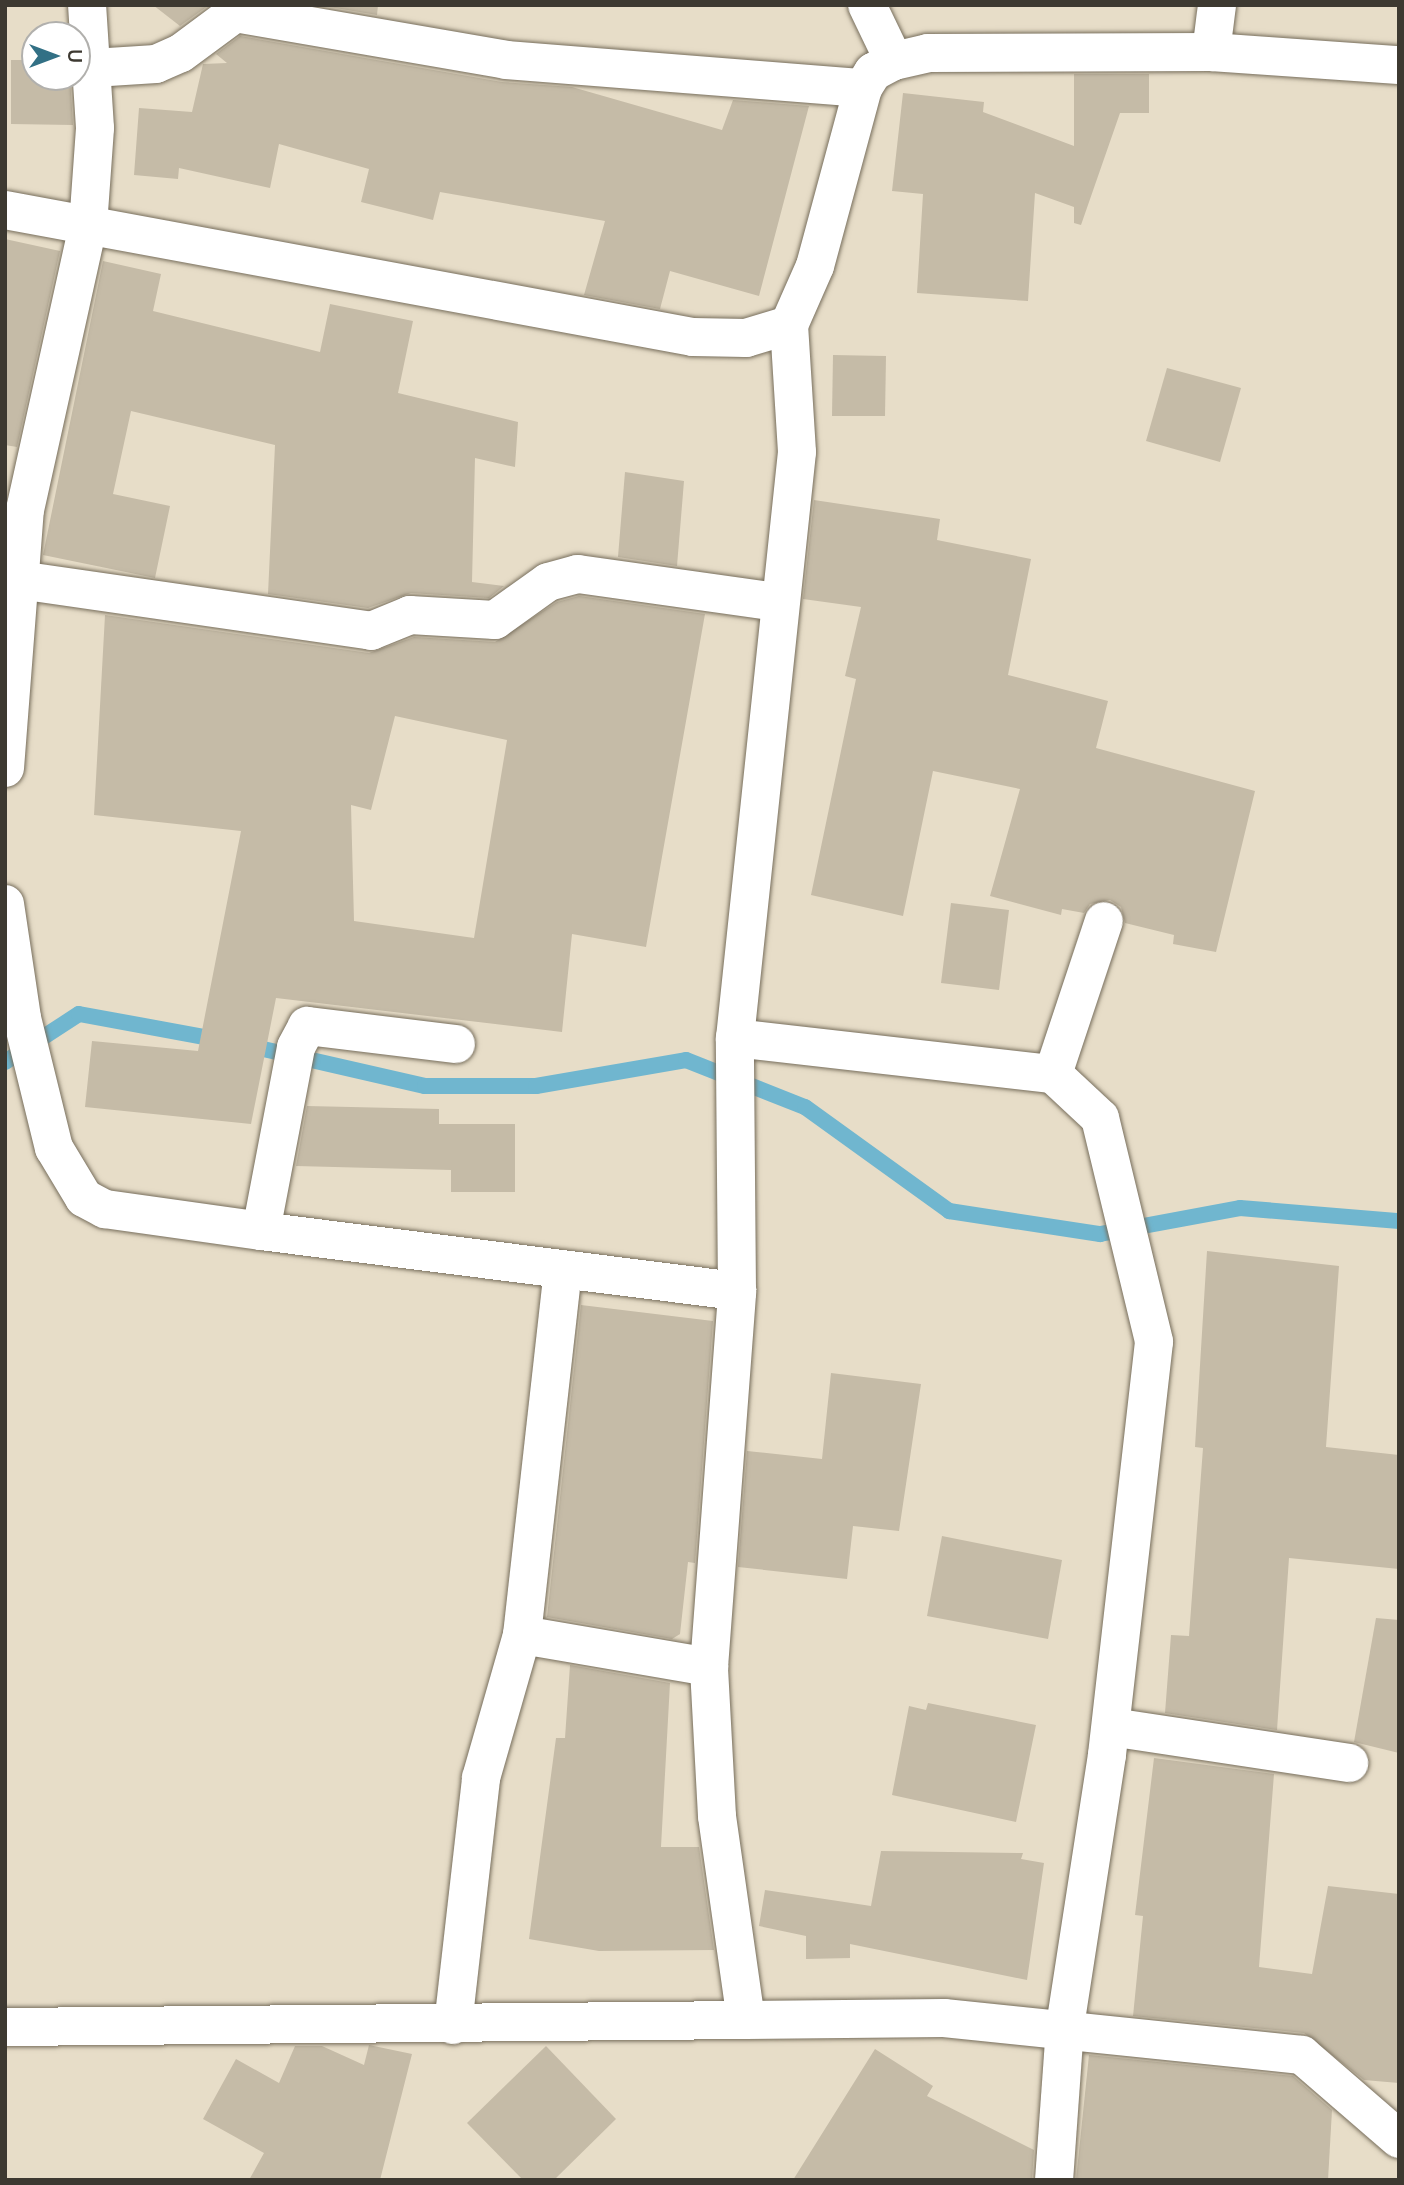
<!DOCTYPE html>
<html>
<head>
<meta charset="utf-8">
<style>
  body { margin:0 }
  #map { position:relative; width:1404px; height:2185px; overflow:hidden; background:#e7ddc8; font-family:Mulish,sans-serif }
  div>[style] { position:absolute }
  .stream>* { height:16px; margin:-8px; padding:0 8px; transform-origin:8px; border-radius:8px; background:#70b6cf }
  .building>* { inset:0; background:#c5bba7 }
  .roads { filter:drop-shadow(0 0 2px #776e5c) drop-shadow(0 0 2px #776e5c) }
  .minor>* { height:38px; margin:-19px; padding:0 19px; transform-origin:19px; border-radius:19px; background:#fff }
  .tertiary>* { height:38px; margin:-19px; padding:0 19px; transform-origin:19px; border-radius:19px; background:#fff }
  span { translate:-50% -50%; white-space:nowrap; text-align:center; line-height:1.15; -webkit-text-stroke:7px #fff; paint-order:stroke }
  .frame { position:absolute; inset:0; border:7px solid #3d3931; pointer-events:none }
  .north { position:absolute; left:21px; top:21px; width:70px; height:70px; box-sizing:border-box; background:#fff; border:2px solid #b1b0ad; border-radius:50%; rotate:90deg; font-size:19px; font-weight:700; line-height:28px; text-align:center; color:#3d3931 }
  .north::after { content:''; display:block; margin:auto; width:24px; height:32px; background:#327085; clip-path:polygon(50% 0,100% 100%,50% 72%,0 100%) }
</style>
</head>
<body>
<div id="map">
  <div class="stream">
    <i style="left:246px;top:1045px;width:184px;rotate:12.9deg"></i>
    <i style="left:425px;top:1086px;width:111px"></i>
    <i style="left:536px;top:1086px;width:152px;rotate:-9.8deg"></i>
    <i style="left:686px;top:1060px;width:128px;rotate:21.6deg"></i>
    <i style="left:805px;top:1107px;width:178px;rotate:35.8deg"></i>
    <i style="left:949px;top:1211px;width:153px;rotate:8.7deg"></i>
    <i style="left:1100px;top:1234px;width:142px;rotate:-10.5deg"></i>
    <i style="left:1240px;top:1208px;width:160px;rotate:4.7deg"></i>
    <i style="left:5px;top:1062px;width:88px;rotate:-33deg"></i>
    <i style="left:79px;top:1014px;width:143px;rotate:10.4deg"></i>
  </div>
  <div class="building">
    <i style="clip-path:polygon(153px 5px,209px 5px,180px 26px)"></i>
    <i style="clip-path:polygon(318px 5px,378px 5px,377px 15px)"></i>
    <i style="clip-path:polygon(240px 36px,502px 82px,572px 87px,722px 130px,733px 100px,809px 106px,759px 296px,670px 271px,660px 309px,584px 295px,605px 221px,440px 192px,433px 220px,361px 202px,369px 169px,279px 144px,270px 188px,179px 168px,178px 179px,134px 175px,139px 108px,192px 112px,203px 64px,227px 63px,216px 54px)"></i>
    <i style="clip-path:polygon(11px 60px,35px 60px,35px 77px,70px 77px,73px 125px,11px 124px)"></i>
    <i style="clip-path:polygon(1074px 74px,1149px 74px,1149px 113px,1120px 113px,1081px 225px,1074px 223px,1074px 207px,1035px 193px,1028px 301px,917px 293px,923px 194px,892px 191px,903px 93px,984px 102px,983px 112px,1074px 146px)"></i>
    <i style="clip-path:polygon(5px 239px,60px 251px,17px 447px,5px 445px)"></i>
    <i style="clip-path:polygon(103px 261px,161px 274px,153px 311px,320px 352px,330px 304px,413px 321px,398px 393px,518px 422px,515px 467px,475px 458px,472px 582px,504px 586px,489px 598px,411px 593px,368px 608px,268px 594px,275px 445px,131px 411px,113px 494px,170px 506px,155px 578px,43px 555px)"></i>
    <i style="clip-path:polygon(833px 355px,886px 356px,885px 416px,832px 416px)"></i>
    <i style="clip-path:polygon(1167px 368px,1241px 388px,1220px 462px,1146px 441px)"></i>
    <i style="clip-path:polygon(625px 472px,684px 481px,677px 566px,618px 557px)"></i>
    <i style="clip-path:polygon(814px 500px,940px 519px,937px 540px,1031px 559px,1008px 675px,1108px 701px,1096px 748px,1255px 791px,1216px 952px,1173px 944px,1174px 935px,1125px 923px,1121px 907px,1110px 900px,1090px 904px,1084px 913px,1062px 909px,1061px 915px,990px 896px,1020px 789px,933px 771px,903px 916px,811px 895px,856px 679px,845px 676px,861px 607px,803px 599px)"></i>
    <i style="clip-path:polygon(evenodd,579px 596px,705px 614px,646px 947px,572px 934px,562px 1032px,276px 998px,251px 1124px,85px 1107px,92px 1041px,198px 1051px,241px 831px,94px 815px,105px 615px,369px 653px,414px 637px,495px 642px,557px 602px,579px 596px,395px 716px,507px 740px,474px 938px,354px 921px,351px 805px,371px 810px,395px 716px)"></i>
    <i style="clip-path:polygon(951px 903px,1009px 910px,999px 990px,941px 983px)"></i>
    <i style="clip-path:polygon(307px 1106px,439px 1109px,439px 1124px,515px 1124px,515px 1192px,451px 1192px,451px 1170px,296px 1166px)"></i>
    <i style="clip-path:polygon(1207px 1251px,1339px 1266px,1326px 1447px,1399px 1455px,1399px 1569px,1289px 1558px,1277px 1730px,1165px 1713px,1171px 1635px,1189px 1636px,1203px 1448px,1195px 1447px)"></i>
    <i style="clip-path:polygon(581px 1305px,713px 1321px,695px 1563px,688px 1562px,680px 1634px,672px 1639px,547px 1617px)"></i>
    <i style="clip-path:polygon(831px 1373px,921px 1384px,899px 1531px,853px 1526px,847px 1579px,738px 1567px,747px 1451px,822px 1459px)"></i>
    <i style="clip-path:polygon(942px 1536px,1062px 1560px,1048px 1639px,927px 1616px)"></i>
    <i style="clip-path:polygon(1376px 1618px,1399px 1620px,1399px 1753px,1354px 1742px)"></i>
    <i style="clip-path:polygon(570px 1665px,670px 1683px,661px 1847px,699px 1847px,714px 1950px,599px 1951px,529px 1939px,556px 1738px,565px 1738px)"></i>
    <i style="clip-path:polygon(928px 1703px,1036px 1725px,1016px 1822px,892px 1795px,909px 1706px,926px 1710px)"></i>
    <i style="clip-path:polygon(1154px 1758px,1274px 1774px,1259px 1967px,1312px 1974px,1328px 1886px,1399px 1894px,1399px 2083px,1364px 2080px,1304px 2033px,1133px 2016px,1143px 1916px,1135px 1915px)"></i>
    <i style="clip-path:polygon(881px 1851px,1023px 1853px,1021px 1859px,1044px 1863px,1027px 1980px,850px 1944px,850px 1958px,806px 1959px,806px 1936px,759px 1926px,765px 1890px,871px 1906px)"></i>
    <i style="clip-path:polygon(369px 2045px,412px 2054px,380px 2180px,249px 2180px,264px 2153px,203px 2119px,236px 2059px,279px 2083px,295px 2046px,322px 2046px,364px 2065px)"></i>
    <i style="clip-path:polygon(546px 2046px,616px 2119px,554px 2180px,523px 2180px,467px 2123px)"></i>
    <i style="clip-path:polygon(875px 2049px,933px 2086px,927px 2096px,1034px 2150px,1032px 2180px,793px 2180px)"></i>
    <i style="clip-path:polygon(1089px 2055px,1293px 2076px,1332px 2110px,1328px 2180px,1076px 2180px)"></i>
  </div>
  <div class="roads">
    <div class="minor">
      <i style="left:867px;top:5px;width:62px;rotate:64.3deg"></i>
      <i style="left:1211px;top:52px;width:47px;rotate:-82.7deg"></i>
      <i style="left:93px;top:68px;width:63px;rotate:-3.6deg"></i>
      <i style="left:156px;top:64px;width:27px;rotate:-24deg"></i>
      <i style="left:181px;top:53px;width:67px;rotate:-36.5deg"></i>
      <i style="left:235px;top:13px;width:275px;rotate:9.8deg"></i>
      <i style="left:506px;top:60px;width:358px;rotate:4.5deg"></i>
      <i style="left:19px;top:580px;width:356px;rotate:8.2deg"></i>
      <i style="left:371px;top:631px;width:42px;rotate:-22.3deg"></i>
      <i style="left:410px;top:615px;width:85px;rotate:3.4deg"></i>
      <i style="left:495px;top:620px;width:65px;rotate:-35.6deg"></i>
      <i style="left:548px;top:582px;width:31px;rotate:-15deg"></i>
      <i style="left:578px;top:574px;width:201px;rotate:8deg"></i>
      <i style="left:5px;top:768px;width:259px;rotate:-85.6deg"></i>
      <i style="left:25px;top:510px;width:291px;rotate:-77.5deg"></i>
      <i style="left:88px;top:226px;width:98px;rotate:-85.9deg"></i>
      <i style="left:95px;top:128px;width:123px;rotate:-93.7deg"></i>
      <i style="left:5px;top:904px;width:115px;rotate:81.5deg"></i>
      <i style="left:22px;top:1018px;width:134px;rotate:76.2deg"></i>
      <i style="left:54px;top:1148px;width:58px;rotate:59deg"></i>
      <i style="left:84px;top:1198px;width:24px;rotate:28deg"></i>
      <i style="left:105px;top:1209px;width:158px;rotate:8deg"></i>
      <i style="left:261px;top:1231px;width:480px;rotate:7.2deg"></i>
      <i style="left:735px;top:1038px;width:320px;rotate:6.5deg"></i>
      <i style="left:1053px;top:1074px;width:64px;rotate:43.1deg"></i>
      <i style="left:1100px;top:1118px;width:230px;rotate:76.4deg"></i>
      <i style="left:1154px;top:1342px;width:416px;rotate:96.5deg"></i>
      <i style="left:1107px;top:1755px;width:275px;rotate:98.8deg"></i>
      <i style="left:1065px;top:2027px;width:153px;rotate:94.1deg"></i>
      <i style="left:1053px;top:1074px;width:161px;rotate:-71.6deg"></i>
      <i style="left:261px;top:1231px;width:187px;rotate:-79.2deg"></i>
      <i style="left:296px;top:1047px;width:24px;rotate:-62deg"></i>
      <i style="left:307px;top:1026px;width:150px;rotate:6.9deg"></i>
      <i style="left:522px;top:1635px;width:190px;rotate:9.7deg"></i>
      <i style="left:1111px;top:1727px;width:241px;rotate:8.6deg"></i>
      <i style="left:746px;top:2020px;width:198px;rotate:-0.6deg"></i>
      <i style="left:944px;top:2018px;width:360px;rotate:5.9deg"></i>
      <i style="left:1302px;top:2055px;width:128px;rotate:40.9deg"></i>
      <i style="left:453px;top:2025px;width:249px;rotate:-83.5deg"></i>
      <i style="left:481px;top:1778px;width:149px;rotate:-74deg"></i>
      <i style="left:522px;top:1635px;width:367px;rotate:-83.6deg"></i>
      <i style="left:5px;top:2027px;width:741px;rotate:-0.54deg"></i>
      <i style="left:746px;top:2020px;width:206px;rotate:-98.1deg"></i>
      <i style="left:717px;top:1816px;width:149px;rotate:-93.1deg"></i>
      <i style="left:709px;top:1667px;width:377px;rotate:-85.7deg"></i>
      <i style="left:737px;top:1291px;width:253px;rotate:-90.5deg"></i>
      <i style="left:735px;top:1038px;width:589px;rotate:-83.96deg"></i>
      <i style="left:797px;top:452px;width:127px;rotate:-93.6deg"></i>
    </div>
    <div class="tertiary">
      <i style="left:5px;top:210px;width:700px;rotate:10.46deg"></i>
      <i style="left:693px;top:337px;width:53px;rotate:1.1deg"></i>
      <i style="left:746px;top:338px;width:45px;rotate:-16.8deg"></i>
      <i style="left:789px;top:325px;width:64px;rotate:-66.2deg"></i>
      <i style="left:815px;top:266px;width:184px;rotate:-74.9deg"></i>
      <i style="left:863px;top:88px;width:19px;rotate:-58deg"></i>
      <i style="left:873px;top:72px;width:24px;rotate:-28deg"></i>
      <i style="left:894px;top:61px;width:35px;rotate:-13deg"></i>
      <i style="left:928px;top:53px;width:283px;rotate:-0.2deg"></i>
      <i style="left:1211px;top:52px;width:188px;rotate:4deg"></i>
    </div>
  </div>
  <div class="frame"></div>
  <div class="north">U</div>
</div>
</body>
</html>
